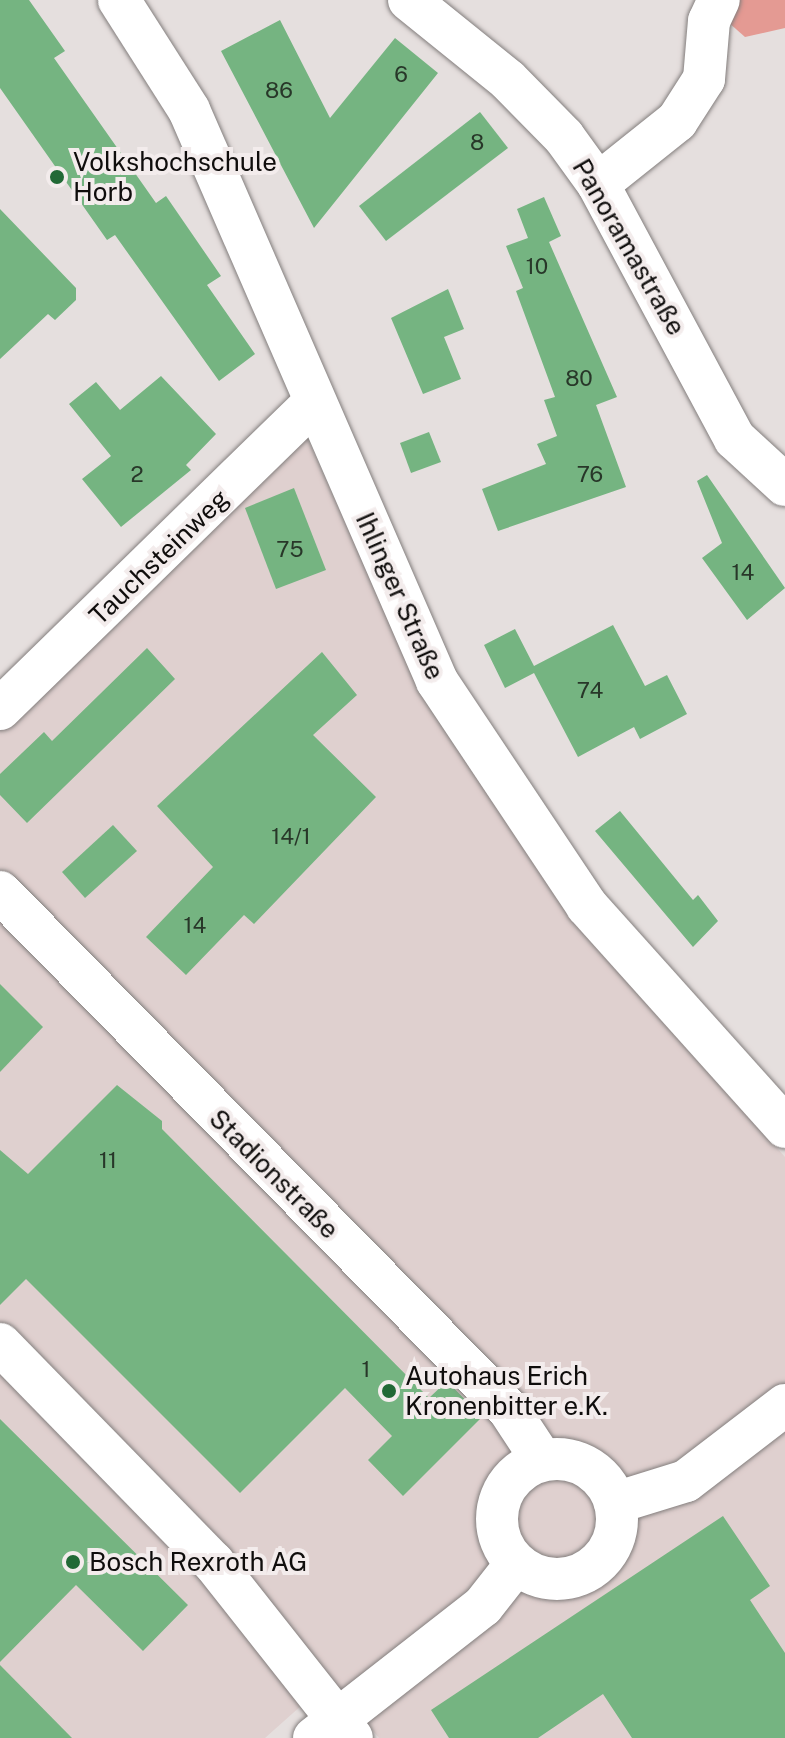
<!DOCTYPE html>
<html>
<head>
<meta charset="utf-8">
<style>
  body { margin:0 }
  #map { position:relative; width:785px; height:1738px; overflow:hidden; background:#e5dfde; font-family:"Public Sans",sans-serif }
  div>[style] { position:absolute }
  .built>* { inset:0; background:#dfd0cf }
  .green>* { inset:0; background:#e49a93 }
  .building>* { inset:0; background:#75b481 }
  .roads { filter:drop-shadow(0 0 2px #837e7d) drop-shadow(0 0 2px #837e7d) }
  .minor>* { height:42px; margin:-21px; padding:0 21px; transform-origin:21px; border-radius:21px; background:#fff }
  .minor>.ring { margin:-21px; padding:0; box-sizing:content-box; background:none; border:42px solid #fff; border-radius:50% }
  .dots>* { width:22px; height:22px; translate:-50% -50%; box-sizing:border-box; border:4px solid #f3ecec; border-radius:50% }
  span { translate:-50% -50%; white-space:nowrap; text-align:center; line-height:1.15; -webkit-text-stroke:8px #f3ecec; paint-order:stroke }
  .number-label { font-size:22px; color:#283729 }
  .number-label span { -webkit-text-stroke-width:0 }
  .poi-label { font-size:26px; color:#0f0d0c }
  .left { translate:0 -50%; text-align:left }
  .street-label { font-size:26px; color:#0f0d0c }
</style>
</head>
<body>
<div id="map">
  <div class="built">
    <i style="clip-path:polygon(306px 435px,420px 691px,576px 919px,785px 1157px,785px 1738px,379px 1738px,330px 1680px,265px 1738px,0 1738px,0 722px)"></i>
  </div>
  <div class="green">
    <i style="clip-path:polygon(703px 0,785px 0,785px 28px,745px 37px)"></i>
  </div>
  <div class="building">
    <i style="clip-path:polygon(0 0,29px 0,65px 51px,54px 58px,156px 203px,166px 196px,221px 276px,207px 285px,255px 354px,219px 381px,115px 235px,107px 240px,0 88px)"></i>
    <i style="clip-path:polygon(280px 20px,330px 118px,395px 38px,438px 73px,314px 228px,221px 51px)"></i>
    <i style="clip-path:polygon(480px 112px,508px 148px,386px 241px,359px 206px)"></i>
    <i style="clip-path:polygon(544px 197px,561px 236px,549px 242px,617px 397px,596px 405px,626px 487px,498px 531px,482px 489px,546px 464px,537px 444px,557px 436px,544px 400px,555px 397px,516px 291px,523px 288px,506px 246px,528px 238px,517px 209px)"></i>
    <i style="clip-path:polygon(0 209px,76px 288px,76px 300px,55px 320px,48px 314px,0 359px)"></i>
    <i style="clip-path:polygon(448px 289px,464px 329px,444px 337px,461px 379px,423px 394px,391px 318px)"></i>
    <i style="clip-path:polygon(161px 376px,216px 434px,186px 465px,191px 470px,121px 527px,82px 479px,111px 456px,69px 404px,96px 382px,120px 410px)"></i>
    <i style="clip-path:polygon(429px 432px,441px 462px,411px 473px,400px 443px)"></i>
    <i style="clip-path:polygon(707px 475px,785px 588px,747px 620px,702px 558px,722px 543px,697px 481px)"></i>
    <i style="clip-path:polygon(294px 488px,326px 570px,276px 589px,245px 508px)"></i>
    <i style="clip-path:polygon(613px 625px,645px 686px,667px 675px,687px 714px,640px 739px,634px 727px,578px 757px,534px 673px,505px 688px,484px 645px,515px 629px,534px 666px)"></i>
    <i style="clip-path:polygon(147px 648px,175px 679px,27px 823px,0 795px,0 774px,44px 732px,52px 741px)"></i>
    <i style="clip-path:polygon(322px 652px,357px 695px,313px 735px,376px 797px,254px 924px,244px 915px,186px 975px,146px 937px,213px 867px,157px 806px)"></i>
    <i style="clip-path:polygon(620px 811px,693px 900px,698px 895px,718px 921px,693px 947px,595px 831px)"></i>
    <i style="clip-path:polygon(113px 825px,137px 851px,85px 898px,62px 872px)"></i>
    <i style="clip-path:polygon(0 984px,43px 1027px,0 1072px)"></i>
    <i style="clip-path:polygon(117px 1085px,162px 1121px,162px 1129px,429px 1398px,447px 1381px,482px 1417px,403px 1496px,368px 1460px,392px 1436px,345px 1388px,240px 1493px,26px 1279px,0 1305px,0 1150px,28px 1174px)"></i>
    <i style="clip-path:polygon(0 1419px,188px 1605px,143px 1651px,76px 1585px,0 1662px)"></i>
    <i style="clip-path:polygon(723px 1516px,770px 1586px,750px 1600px,785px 1653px,785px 1738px,632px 1738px,603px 1694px,538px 1738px,449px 1738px,431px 1710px)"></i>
    <i style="clip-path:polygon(0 1665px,72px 1738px,0 1738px)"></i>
  </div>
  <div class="roads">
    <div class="minor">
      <i style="left:119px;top:0;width:130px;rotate:57.5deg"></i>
      <i style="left:189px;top:110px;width:623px;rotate:66.52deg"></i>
      <i style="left:437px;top:681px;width:270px;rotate:56.3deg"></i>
      <i style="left:587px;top:906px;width:297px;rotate:48.1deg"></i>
      <i style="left:409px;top:0;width:127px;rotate:38.9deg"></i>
      <i style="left:508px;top:80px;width:80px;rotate:45.5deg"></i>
      <i style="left:564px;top:137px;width:58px;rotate:54.1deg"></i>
      <i style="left:598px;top:184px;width:289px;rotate:61.8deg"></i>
      <i style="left:735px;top:439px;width:68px;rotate:42.6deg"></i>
      <i style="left:598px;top:184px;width:101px;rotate:-38.6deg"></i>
      <i style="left:677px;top:121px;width:50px;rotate:-57.3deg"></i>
      <i style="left:704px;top:79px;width:58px;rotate:-85.1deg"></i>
      <i style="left:709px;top:21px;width:23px;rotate:-65deg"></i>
      <i style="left:0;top:709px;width:440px;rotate:-44.3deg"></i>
      <i style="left:0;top:892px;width:726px;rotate:45.5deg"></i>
      <i style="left:509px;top:1410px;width:60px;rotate:56.6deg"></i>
      <i style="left:0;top:1344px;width:305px;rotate:45.7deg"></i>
      <i style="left:213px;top:1562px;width:224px;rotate:51.7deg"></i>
      <i class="ring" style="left:497px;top:1459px;width:78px;height:78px"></i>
      <i style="left:615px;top:1503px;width:74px;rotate:-17.2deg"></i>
      <i style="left:686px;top:1481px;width:125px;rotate:-37.5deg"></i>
      <i style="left:314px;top:1738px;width:214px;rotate:-38deg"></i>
      <i style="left:483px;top:1606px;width:53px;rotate:-51.8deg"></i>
    </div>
  </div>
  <div class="dots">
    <i style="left:57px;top:177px;background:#226936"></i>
    <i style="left:389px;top:1391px;background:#226936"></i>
    <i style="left:73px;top:1562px;background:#226936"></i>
  </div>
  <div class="number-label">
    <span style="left:401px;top:75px">6</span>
    <span style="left:279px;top:91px">86</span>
    <span style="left:477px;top:143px">8</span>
    <span style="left:537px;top:267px">10</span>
    <span style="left:579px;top:379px">80</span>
    <span style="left:137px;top:475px">2</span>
    <span style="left:590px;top:475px">76</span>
    <span style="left:290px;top:550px">75</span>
    <span style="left:743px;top:573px">14</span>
    <span style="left:590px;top:691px">74</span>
    <span style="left:291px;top:837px">14/1</span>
    <span style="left:195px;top:926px">14</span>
    <span style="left:108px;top:1161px">11</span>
    <span style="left:366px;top:1370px">1</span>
  </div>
  <div class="poi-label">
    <span class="left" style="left:73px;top:177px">Volkshochschule<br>Horb</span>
    <span class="left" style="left:405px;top:1391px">Autohaus Erich<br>Kronenbitter e.K.</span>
    <span class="left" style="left:89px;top:1562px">Bosch Rexroth AG</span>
  </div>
  <div class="street-label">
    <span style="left:629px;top:247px;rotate:60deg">Panoramastraße</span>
    <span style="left:159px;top:557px;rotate:-44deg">Tauchsteinweg</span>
    <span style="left:400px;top:596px;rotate:66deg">Ihlinger Straße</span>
    <span style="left:274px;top:1174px;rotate:45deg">Stadionstraße</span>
  </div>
</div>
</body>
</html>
